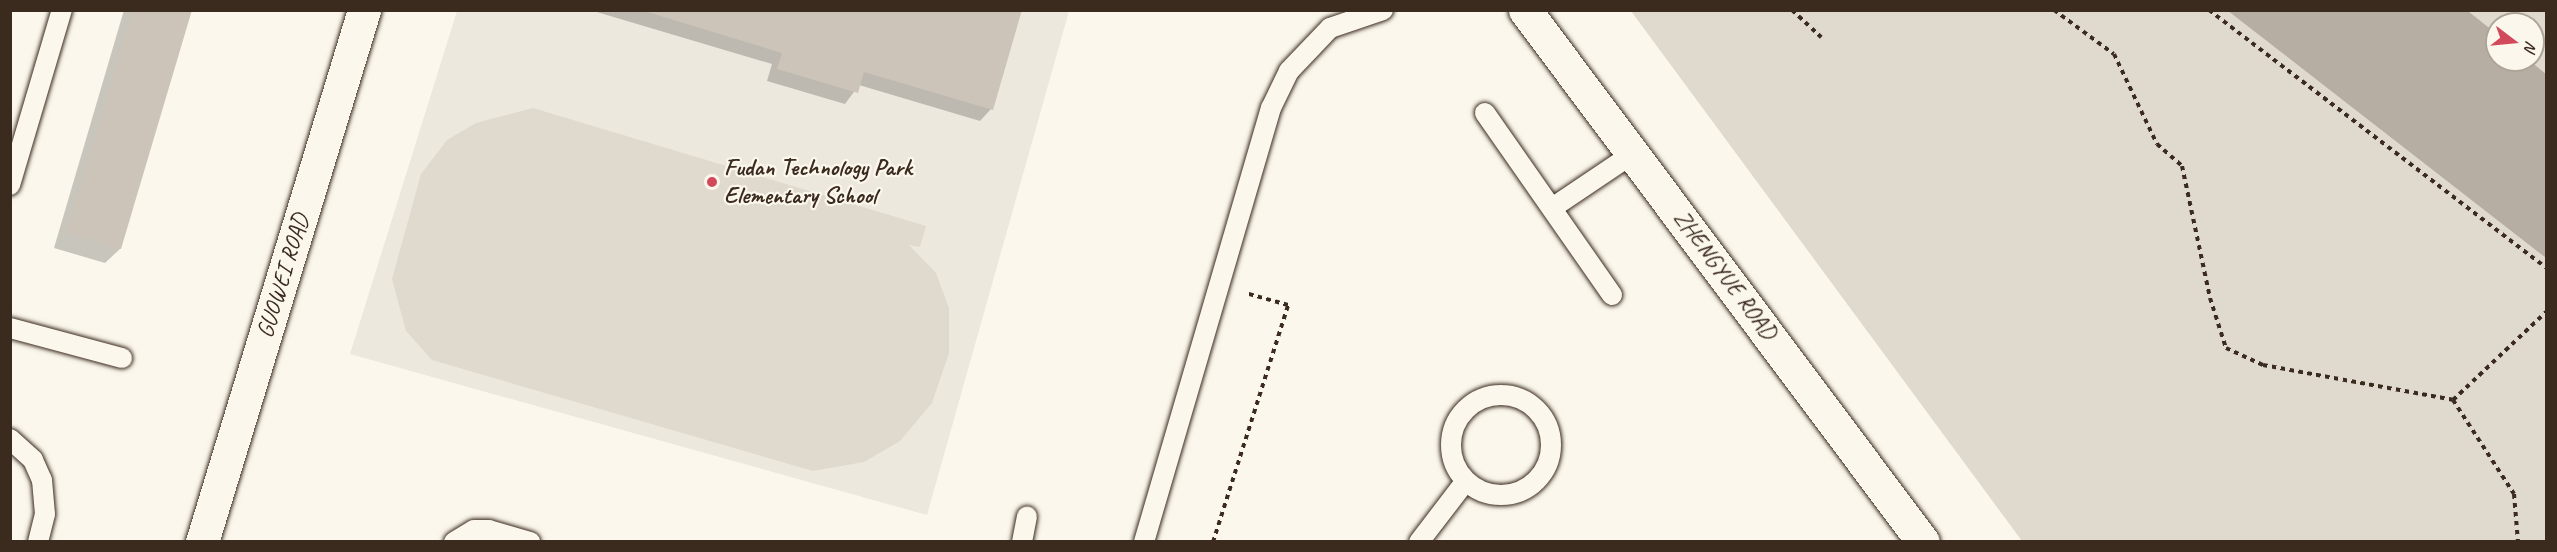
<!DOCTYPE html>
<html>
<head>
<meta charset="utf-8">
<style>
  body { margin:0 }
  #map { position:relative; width:2557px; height:552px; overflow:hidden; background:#fbf7ec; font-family:Caveat,sans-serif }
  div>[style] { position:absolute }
  .built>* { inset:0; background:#ede8dd }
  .green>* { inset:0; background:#dfd9ce }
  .water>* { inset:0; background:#b6aea2 }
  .shadow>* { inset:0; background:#0003 }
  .building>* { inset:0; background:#ccc4b9 }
  .path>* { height:4px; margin-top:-2px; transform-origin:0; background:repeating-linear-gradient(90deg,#3b2a1e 0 4.5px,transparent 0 9px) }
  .roads { filter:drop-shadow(0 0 2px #3b2a1e) drop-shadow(0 0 2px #3b2a1e) }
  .lane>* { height:20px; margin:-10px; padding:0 10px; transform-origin:10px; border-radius:10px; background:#fbf7ec }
  .lane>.ring { margin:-10px; padding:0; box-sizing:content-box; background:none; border:20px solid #fbf7ec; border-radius:50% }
  .street>* { height:33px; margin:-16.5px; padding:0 16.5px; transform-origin:16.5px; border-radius:16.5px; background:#fbf7ec }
  .dots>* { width:16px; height:16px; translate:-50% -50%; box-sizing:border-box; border:3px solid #fbf7ec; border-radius:50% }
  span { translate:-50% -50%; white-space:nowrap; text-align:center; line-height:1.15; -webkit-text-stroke:4.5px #fbf7ec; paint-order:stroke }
  .poi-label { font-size:24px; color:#3b2a1e; font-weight:700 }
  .left { translate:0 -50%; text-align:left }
  .street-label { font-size:24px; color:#3b2a1e }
  .frame { position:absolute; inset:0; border:12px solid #3b2a1e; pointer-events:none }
  .north { position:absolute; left:2485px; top:12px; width:60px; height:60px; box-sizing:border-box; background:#fbf7ec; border:2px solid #aea59a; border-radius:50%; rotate:106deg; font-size:16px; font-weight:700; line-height:24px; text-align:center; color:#3b2a1e }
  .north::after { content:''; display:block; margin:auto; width:21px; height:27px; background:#d1495b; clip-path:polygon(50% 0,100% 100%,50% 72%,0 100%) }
</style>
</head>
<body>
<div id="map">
  <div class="built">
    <i style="clip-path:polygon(457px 11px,1069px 11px,927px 515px,350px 354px)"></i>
  </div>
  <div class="green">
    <i style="clip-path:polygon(1631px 11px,2228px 11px,2546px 258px,2546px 541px,2022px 541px)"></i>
    <i style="clip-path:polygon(2468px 11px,2546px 11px,2546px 74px,2529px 60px,2533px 60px,2533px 24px,2497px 24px,2497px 34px)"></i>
    <i style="clip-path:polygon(533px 108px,926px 226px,920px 247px,909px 245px,936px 273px,949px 308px,949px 353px,932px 403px,900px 441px,864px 462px,813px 471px,432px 360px,406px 331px,392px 279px,421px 174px,447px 140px,476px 123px)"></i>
  </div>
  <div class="water">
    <i style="clip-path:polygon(2228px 11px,2468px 11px,2497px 34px,2497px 60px,2529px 60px,2546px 74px,2546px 258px)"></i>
  </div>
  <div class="shadow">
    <i style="clip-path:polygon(124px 10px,190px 10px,120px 249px,105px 263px,54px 248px)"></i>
    <i style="clip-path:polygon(590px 10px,1021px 10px,991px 109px,980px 121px,859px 85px,845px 104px,767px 81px,772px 64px)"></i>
  </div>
  <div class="building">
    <i style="clip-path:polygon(133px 10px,192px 10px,121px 249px,67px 233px)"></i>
    <i style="clip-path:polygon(641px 10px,1022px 10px,993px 110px,864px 72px,858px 93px,777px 69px,782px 53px)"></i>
  </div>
  <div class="path">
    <i style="left:1792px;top:10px;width:40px;rotate:43deg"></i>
    <i style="left:2054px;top:10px;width:74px;rotate:36.3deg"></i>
    <i style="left:2114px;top:54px;width:100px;rotate:64.5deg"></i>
    <i style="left:2157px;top:144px;width:33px;rotate:41deg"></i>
    <i style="left:2182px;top:166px;width:135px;rotate:78deg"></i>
    <i style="left:2210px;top:298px;width:52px;rotate:72.3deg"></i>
    <i style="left:2226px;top:348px;width:41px;rotate:24.7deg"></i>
    <i style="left:2263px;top:365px;width:193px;rotate:10.4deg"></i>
    <i style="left:2453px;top:400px;width:112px;rotate:57deg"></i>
    <i style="left:2514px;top:494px;width:48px;rotate:85.2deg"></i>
    <i style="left:2209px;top:10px;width:424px;rotate:37.4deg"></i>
    <i style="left:2453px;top:400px;width:128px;rotate:-43.4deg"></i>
    <i style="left:1213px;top:542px;width:249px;rotate:-72.4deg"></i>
    <i style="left:1288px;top:305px;width:41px;rotate:-164.2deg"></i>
  </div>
  <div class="roads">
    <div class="lane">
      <i style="left:1485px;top:113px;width:222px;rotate:55.1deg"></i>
      <i style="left:10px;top:185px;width:183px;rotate:-73.5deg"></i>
      <i style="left:1552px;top:208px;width:99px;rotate:-33.9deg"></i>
      <i style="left:10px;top:328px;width:116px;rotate:15deg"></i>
      <i class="ring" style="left:1451px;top:395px;width:80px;height:80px"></i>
      <i style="left:10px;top:439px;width:31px;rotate:42deg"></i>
      <i style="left:33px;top:460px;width:22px;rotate:66deg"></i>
      <i style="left:42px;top:480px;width:34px;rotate:85deg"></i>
      <i style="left:45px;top:514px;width:29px;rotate:104deg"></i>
      <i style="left:454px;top:542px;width:23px;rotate:-31deg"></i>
      <i style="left:474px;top:530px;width:15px"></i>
      <i style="left:489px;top:530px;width:43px;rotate:16.3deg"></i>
      <i style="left:1022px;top:542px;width:26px;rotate:-79deg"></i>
      <i style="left:1144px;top:542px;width:452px;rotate:-73.7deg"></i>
      <i style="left:1271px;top:108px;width:41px;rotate:-64.1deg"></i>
      <i style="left:1289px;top:71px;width:59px;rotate:-46.4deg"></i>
      <i style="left:1330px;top:28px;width:56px;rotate:-18.8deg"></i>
      <i style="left:1419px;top:542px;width:76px;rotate:-52.5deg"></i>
    </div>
    <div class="street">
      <i style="left:1525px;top:10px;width:664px;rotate:53.2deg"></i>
      <i style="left:202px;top:542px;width:556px;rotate:-73.06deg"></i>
    </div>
  </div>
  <div class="dots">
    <i style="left:712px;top:182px;background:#d1495b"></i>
  </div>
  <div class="poi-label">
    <span class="left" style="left:724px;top:182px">Fudan Technology Park<br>Elementary School</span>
  </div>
  <div class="street-label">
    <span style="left:1725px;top:275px;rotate:53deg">ZHENGYUE ROAD</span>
    <span style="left:283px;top:276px;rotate:-73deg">GUOWEI ROAD</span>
  </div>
  <div class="frame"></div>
  <div class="north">N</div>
</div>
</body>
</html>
